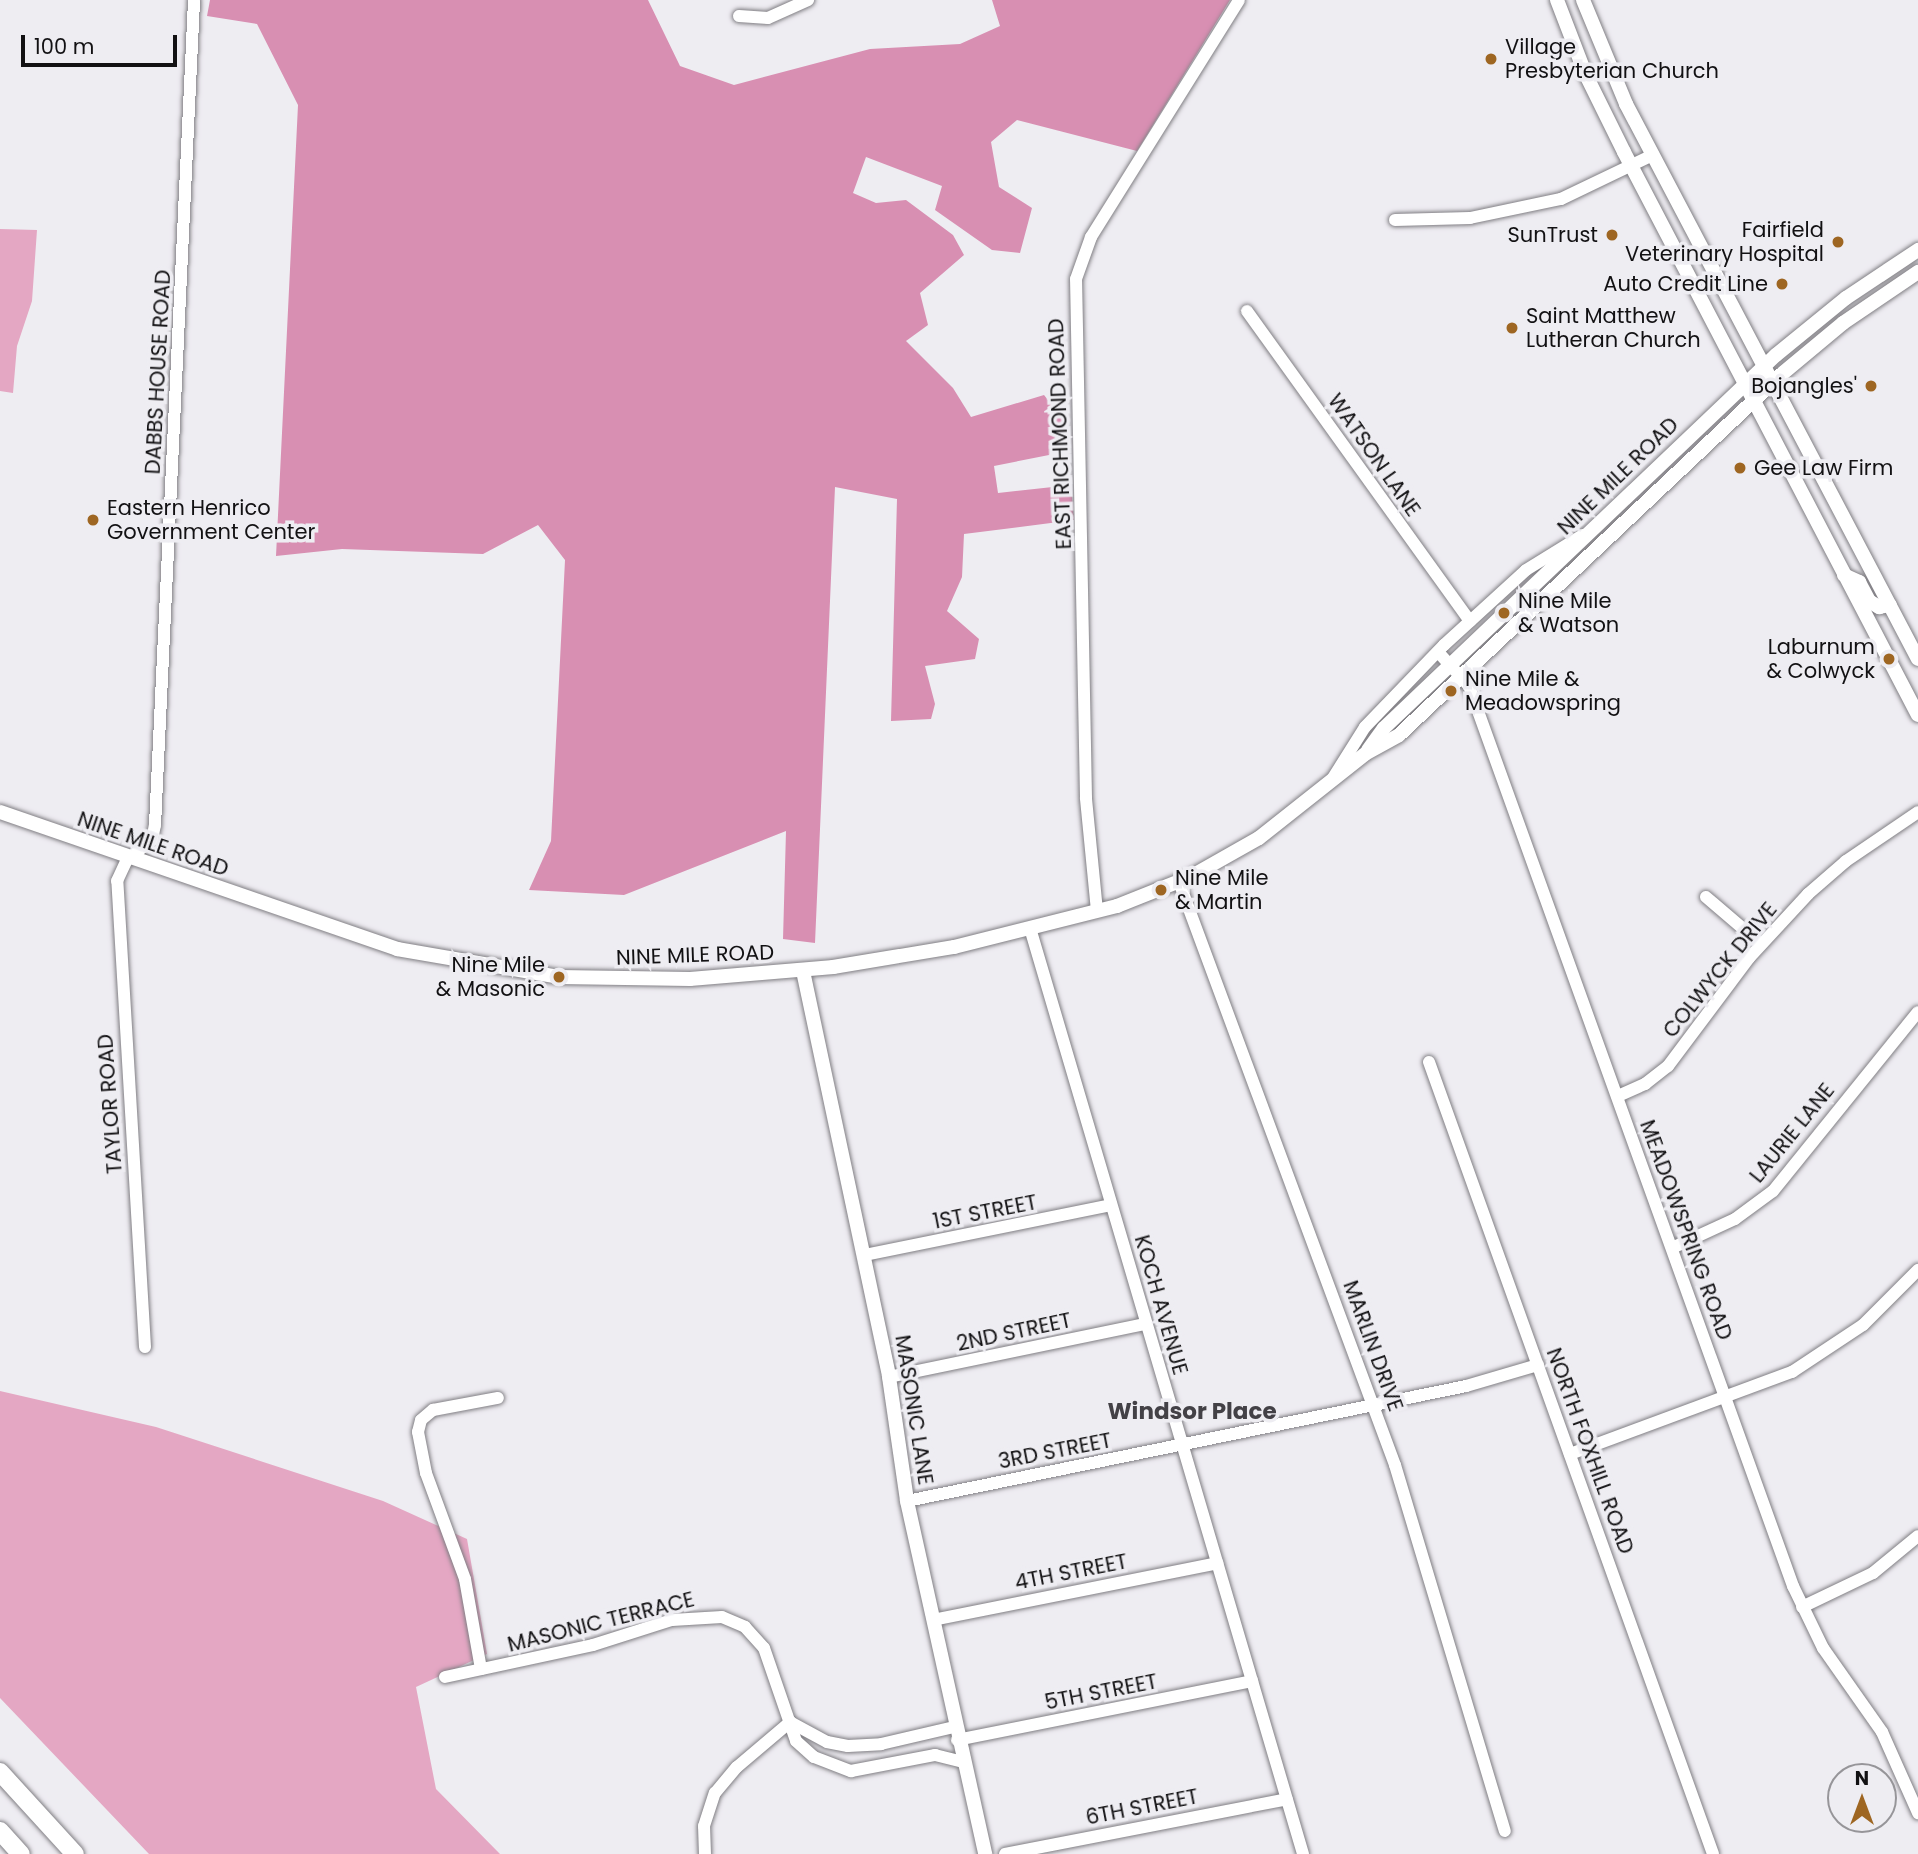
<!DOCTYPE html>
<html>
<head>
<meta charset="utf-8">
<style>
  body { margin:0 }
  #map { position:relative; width:1918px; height:1854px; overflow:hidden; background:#eeedf2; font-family:Poppins,sans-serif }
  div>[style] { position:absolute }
  .green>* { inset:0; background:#e4a7c3 }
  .forest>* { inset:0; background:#d88fb2 }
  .roads { filter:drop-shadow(0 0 2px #807e83) drop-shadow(0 0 2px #807e83) }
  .minor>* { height:12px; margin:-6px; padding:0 6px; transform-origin:6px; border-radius:6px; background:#fff }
  .major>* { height:14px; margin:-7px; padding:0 7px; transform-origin:7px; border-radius:7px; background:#fff }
  .highway>* { height:18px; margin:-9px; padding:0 9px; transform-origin:9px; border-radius:9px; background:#fff }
  .dots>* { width:19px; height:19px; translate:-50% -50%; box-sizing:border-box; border:4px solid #eeedf2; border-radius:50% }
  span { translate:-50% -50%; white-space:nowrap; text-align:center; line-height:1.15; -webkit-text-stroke:7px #eeedf2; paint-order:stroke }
  .poi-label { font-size:21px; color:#121113 }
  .left { translate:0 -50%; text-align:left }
  .right { translate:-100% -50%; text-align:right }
  .street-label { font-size:21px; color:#121113 }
  .neighbourhood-label { font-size:23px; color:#434146; font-weight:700 }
  .north { position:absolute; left:1827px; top:1763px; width:70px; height:70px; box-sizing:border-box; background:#eeedf2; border:2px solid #969599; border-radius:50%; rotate:0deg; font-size:19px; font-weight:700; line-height:28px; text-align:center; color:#121113 }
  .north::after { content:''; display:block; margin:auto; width:24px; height:32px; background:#9e6622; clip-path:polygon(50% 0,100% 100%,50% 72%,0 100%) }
  .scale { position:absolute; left:21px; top:35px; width:156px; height:32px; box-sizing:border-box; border:4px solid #121113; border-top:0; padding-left:9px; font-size:21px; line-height:24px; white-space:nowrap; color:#121113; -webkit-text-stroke:5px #eeedf2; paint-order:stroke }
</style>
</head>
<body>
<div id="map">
  <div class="green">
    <i style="clip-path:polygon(0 229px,37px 230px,32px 301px,17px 346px,13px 393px,0 391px)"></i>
    <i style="clip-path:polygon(0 1391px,156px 1427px,383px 1501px,467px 1539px,487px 1654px,416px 1687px,436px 1789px,500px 1854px,149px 1854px,0 1698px)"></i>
  </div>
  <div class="forest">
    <i style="clip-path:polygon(210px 0,648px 0,680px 66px,734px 85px,870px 49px,960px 44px,1000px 26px,992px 0,1230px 0,1137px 151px,1017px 120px,991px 142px,999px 187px,1032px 208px,1020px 253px,992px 250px,935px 210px,942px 186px,866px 157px,853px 193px,876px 203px,906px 200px,953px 235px,964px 255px,920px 293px,928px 325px,906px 341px,953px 388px,971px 417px,1044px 395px,1066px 423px,1049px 455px,994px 466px,998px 493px,1071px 485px,1074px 520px,964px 534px,962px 577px,947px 611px,979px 639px,975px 659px,925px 666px,935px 704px,931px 719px,891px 721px,897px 499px,835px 487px,815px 943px,783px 939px,786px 831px,624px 895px,529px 890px,551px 841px,565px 560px,538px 525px,483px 554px,342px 549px,276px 556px,298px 105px,257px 24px,207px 16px)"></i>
  </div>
  <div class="roads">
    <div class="minor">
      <i style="left:739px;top:16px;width:29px;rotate:4deg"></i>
      <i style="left:768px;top:18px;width:44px;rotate:-24.2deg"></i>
      <i style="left:1395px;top:220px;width:75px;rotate:-1.5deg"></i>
      <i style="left:1470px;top:218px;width:93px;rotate:-11.8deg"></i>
      <i style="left:1561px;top:199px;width:102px;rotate:-25.6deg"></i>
      <i style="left:1247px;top:311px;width:382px;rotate:54.3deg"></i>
      <i style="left:1438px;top:652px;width:46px;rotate:47.6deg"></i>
      <i style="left:1469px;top:686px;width:957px;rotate:70.2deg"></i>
      <i style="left:1793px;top:1586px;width:69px;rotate:64.2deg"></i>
      <i style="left:1823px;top:1648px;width:103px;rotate:54.9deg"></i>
      <i style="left:1882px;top:1732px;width:89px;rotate:66deg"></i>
      <i style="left:1333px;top:778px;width:60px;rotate:-57.9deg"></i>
      <i style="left:1365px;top:727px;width:114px;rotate:-46.1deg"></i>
      <i style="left:1444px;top:645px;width:111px;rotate:-42.4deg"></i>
      <i style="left:1526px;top:570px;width:67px;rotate:-31.6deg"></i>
      <i style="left:1179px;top:882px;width:622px;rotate:69.67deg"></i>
      <i style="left:1395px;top:1465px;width:382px;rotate:73.3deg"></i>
      <i style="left:1706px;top:897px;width:72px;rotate:40.5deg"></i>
      <i style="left:1097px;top:911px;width:114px;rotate:-95.6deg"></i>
      <i style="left:1086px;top:798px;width:519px;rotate:-91.1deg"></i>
      <i style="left:1076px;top:279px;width:45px;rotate:-70.3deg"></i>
      <i style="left:1091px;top:237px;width:279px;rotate:-58deg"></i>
      <i style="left:1030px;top:928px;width:965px;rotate:73.57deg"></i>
      <i style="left:1429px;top:1062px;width:841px;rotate:70.27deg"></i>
      <i style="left:1618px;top:1096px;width:30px;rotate:-24deg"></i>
      <i style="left:1645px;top:1084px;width:29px;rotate:-38deg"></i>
      <i style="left:1668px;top:1066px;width:135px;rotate:-53.1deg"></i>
      <i style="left:1749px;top:958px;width:87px;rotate:-47.3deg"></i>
      <i style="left:1808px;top:894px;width:50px;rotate:-41deg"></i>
      <i style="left:1846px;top:861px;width:87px;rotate:-34.2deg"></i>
      <i style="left:1672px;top:1248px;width:69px;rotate:-24.7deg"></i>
      <i style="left:1735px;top:1219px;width:47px;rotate:-36.4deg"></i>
      <i style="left:1773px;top:1191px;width:230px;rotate:-51deg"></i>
      <i style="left:865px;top:1255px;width:251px;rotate:-11.5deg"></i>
      <i style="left:145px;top:1347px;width:467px;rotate:-93.4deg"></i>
      <i style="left:117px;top:881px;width:23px;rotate:-65deg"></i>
      <i style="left:127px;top:860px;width:32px;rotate:-39deg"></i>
      <i style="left:152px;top:840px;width:15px;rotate:-79deg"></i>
      <i style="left:155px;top:825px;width:826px;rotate:-87.29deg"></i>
      <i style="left:889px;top:1377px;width:262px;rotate:-11.7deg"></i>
      <i style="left:1570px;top:1454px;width:237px;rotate:-20.3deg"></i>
      <i style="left:1792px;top:1372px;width:85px;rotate:-33.5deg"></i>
      <i style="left:1863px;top:1325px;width:78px;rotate:-45deg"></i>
      <i style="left:907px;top:1501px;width:571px;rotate:-11.62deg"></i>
      <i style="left:1466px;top:1386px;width:75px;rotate:-16.3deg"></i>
      <i style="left:1802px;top:1607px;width:79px;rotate:-25.6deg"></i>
      <i style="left:1873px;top:1573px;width:58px;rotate:-39.4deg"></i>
      <i style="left:933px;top:1620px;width:290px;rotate:-11.3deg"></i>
      <i style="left:481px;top:1669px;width:91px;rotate:-100.1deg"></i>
      <i style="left:465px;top:1579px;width:113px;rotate:-110.2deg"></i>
      <i style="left:426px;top:1473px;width:42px;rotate:-101deg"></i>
      <i style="left:418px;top:1432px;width:12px;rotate:-76deg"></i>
      <i style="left:421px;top:1420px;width:16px;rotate:-40deg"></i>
      <i style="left:433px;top:1410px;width:66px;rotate:-10.5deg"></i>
      <i style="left:445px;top:1677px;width:151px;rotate:-12.2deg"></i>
      <i style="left:593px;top:1645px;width:83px;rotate:-17.6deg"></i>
      <i style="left:672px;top:1620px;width:50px;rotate:-3.4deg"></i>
      <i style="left:722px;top:1617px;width:25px;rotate:23deg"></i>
      <i style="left:745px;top:1627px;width:28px;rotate:48deg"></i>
      <i style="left:764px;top:1648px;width:98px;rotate:71deg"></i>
      <i style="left:796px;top:1741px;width:24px;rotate:42deg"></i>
      <i style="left:814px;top:1757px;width:40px;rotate:21deg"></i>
      <i style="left:851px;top:1771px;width:86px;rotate:-10.8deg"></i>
      <i style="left:935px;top:1755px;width:30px;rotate:14deg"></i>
      <i style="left:790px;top:1722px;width:42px;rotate:28.4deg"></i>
      <i style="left:827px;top:1742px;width:21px;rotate:11deg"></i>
      <i style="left:848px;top:1746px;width:33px;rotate:-3deg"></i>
      <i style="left:881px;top:1744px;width:75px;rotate:-13.1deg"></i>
      <i style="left:957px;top:1740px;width:301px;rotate:-11.3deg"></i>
      <i style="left:705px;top:1854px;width:28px;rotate:-92deg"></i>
      <i style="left:704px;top:1826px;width:35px;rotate:-72deg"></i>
      <i style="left:715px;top:1793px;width:34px;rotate:-50deg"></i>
      <i style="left:737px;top:1767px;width:70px;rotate:-40.3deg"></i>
      <i style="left:1005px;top:1854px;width:287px;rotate:-11deg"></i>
    </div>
    <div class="major">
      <i style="left:1557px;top:0;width:78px;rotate:69deg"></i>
      <i style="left:1585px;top:73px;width:88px;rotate:63.7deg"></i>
      <i style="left:1624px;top:152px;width:635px;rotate:62.43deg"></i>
      <i style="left:1583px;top:0;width:113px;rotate:67.5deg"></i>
      <i style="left:1626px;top:104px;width:627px;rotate:62.25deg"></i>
      <i style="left:1844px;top:575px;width:17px;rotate:25deg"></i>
      <i style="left:1859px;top:582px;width:21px;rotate:62deg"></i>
      <i style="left:1869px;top:601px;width:12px;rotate:31deg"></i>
      <i style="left:1879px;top:607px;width:11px;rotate:-10deg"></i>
      <i style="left:1368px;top:750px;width:27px;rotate:-54deg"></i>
      <i style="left:1384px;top:728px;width:541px;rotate:-43.58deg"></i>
      <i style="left:1776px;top:355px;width:90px;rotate:-39.2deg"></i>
      <i style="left:1846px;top:298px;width:87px;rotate:-33.7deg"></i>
      <i style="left:0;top:812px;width:420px;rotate:19deg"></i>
      <i style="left:397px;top:949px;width:164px;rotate:9.8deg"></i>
      <i style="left:559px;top:977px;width:131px;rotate:0.9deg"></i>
      <i style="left:690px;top:979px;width:144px;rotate:-4.8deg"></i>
      <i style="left:833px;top:967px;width:123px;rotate:-9.4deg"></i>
      <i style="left:954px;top:947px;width:168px;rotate:-14.1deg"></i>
      <i style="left:1117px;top:906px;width:79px;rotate:-21.7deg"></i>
      <i style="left:1190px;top:877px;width:79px;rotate:-29.5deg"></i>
      <i style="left:1259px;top:838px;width:135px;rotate:-38.4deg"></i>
      <i style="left:1365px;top:754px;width:39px;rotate:-29deg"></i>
      <i style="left:1399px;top:735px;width:528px;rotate:-43.31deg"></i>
      <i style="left:1783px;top:373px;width:78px;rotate:-39.8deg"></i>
      <i style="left:1843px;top:323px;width:91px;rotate:-34.2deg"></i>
      <i style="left:803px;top:971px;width:415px;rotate:78deg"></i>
      <i style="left:889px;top:1377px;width:125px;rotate:81.7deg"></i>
      <i style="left:907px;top:1501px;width:362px;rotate:77.5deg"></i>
    </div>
    <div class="highway">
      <i style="left:0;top:1772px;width:111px;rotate:47.6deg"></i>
      <i style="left:0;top:1831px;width:31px;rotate:48deg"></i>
    </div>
  </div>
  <div class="dots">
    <i style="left:1491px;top:59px;background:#9e6622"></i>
    <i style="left:1612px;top:235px;background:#9e6622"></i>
    <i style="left:1838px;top:242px;background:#9e6622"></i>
    <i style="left:1782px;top:284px;background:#9e6622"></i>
    <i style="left:1512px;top:328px;background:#9e6622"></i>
    <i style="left:1871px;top:386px;background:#9e6622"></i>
    <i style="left:1740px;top:468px;background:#9e6622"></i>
    <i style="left:93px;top:520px;background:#9e6622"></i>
    <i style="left:1504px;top:613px;background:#9e6622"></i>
    <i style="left:1889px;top:659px;background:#9e6622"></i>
    <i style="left:1451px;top:691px;background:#9e6622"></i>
    <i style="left:1161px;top:890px;background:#9e6622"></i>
    <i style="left:559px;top:977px;background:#9e6622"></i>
  </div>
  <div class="poi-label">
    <span class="left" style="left:1505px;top:59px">Village<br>Presbyterian Church</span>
    <span class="right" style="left:1824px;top:242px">Fairfield<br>Veterinary Hospital</span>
    <span class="right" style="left:1598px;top:235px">SunTrust</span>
    <span class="right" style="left:1768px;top:284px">Auto Credit Line</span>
    <span class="left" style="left:1526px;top:328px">Saint Matthew<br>Lutheran Church</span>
    <span class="right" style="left:1857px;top:386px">Bojangles'</span>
    <span class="left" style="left:1754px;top:468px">Gee Law Firm</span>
    <span class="left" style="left:107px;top:520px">Eastern Henrico<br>Government Center</span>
    <span class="left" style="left:1518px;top:613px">Nine Mile<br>&amp; Watson</span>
    <span class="right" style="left:1875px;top:659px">Laburnum<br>&amp; Colwyck</span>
    <span class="left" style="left:1465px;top:691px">Nine Mile &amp;<br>Meadowspring</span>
    <span class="left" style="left:1175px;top:890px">Nine Mile<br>&amp; Martin</span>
    <span class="right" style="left:545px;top:977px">Nine Mile<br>&amp; Masonic</span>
  </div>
  <div class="street-label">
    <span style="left:158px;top:372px;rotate:-87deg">DABBS HOUSE ROAD</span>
    <span style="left:1060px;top:434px;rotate:-92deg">EAST RICHMOND ROAD</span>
    <span style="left:1374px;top:455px;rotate:55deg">WATSON LANE</span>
    <span style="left:1618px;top:476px;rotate:-44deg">NINE MILE ROAD</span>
    <span style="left:153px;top:844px;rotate:19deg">NINE MILE ROAD</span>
    <span style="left:695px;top:955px;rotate:-2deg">NINE MILE ROAD</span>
    <span style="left:1720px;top:970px;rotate:-51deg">COLWYCK DRIVE</span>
    <span style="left:110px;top:1104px;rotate:-94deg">TAYLOR ROAD</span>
    <span style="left:1792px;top:1133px;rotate:-51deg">LAURIE LANE</span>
    <span style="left:985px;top:1212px;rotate:-11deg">1ST STREET</span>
    <span style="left:1686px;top:1230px;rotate:70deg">MEADOWSPRING ROAD</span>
    <span style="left:1161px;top:1305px;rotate:74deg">KOCH AVENUE</span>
    <span style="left:1014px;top:1332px;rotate:-12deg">2ND STREET</span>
    <span style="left:1373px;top:1346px;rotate:70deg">MARLIN DRIVE</span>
    <span style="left:914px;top:1410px;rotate:81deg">MASONIC LANE</span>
    <span style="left:1055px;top:1451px;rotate:-11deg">3RD STREET</span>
    <span style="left:1590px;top:1451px;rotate:70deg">NORTH FOXHILL ROAD</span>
    <span style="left:1071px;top:1572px;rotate:-11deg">4TH STREET</span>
    <span style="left:601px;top:1622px;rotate:-14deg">MASONIC TERRACE</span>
    <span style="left:1101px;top:1692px;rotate:-11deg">5TH STREET</span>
    <span style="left:1142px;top:1807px;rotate:-11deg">6TH STREET</span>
  </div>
  <div class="neighbourhood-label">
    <span style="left:1192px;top:1411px">Windsor Place</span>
  </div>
  <div class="north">N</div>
  <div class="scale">100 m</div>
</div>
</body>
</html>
